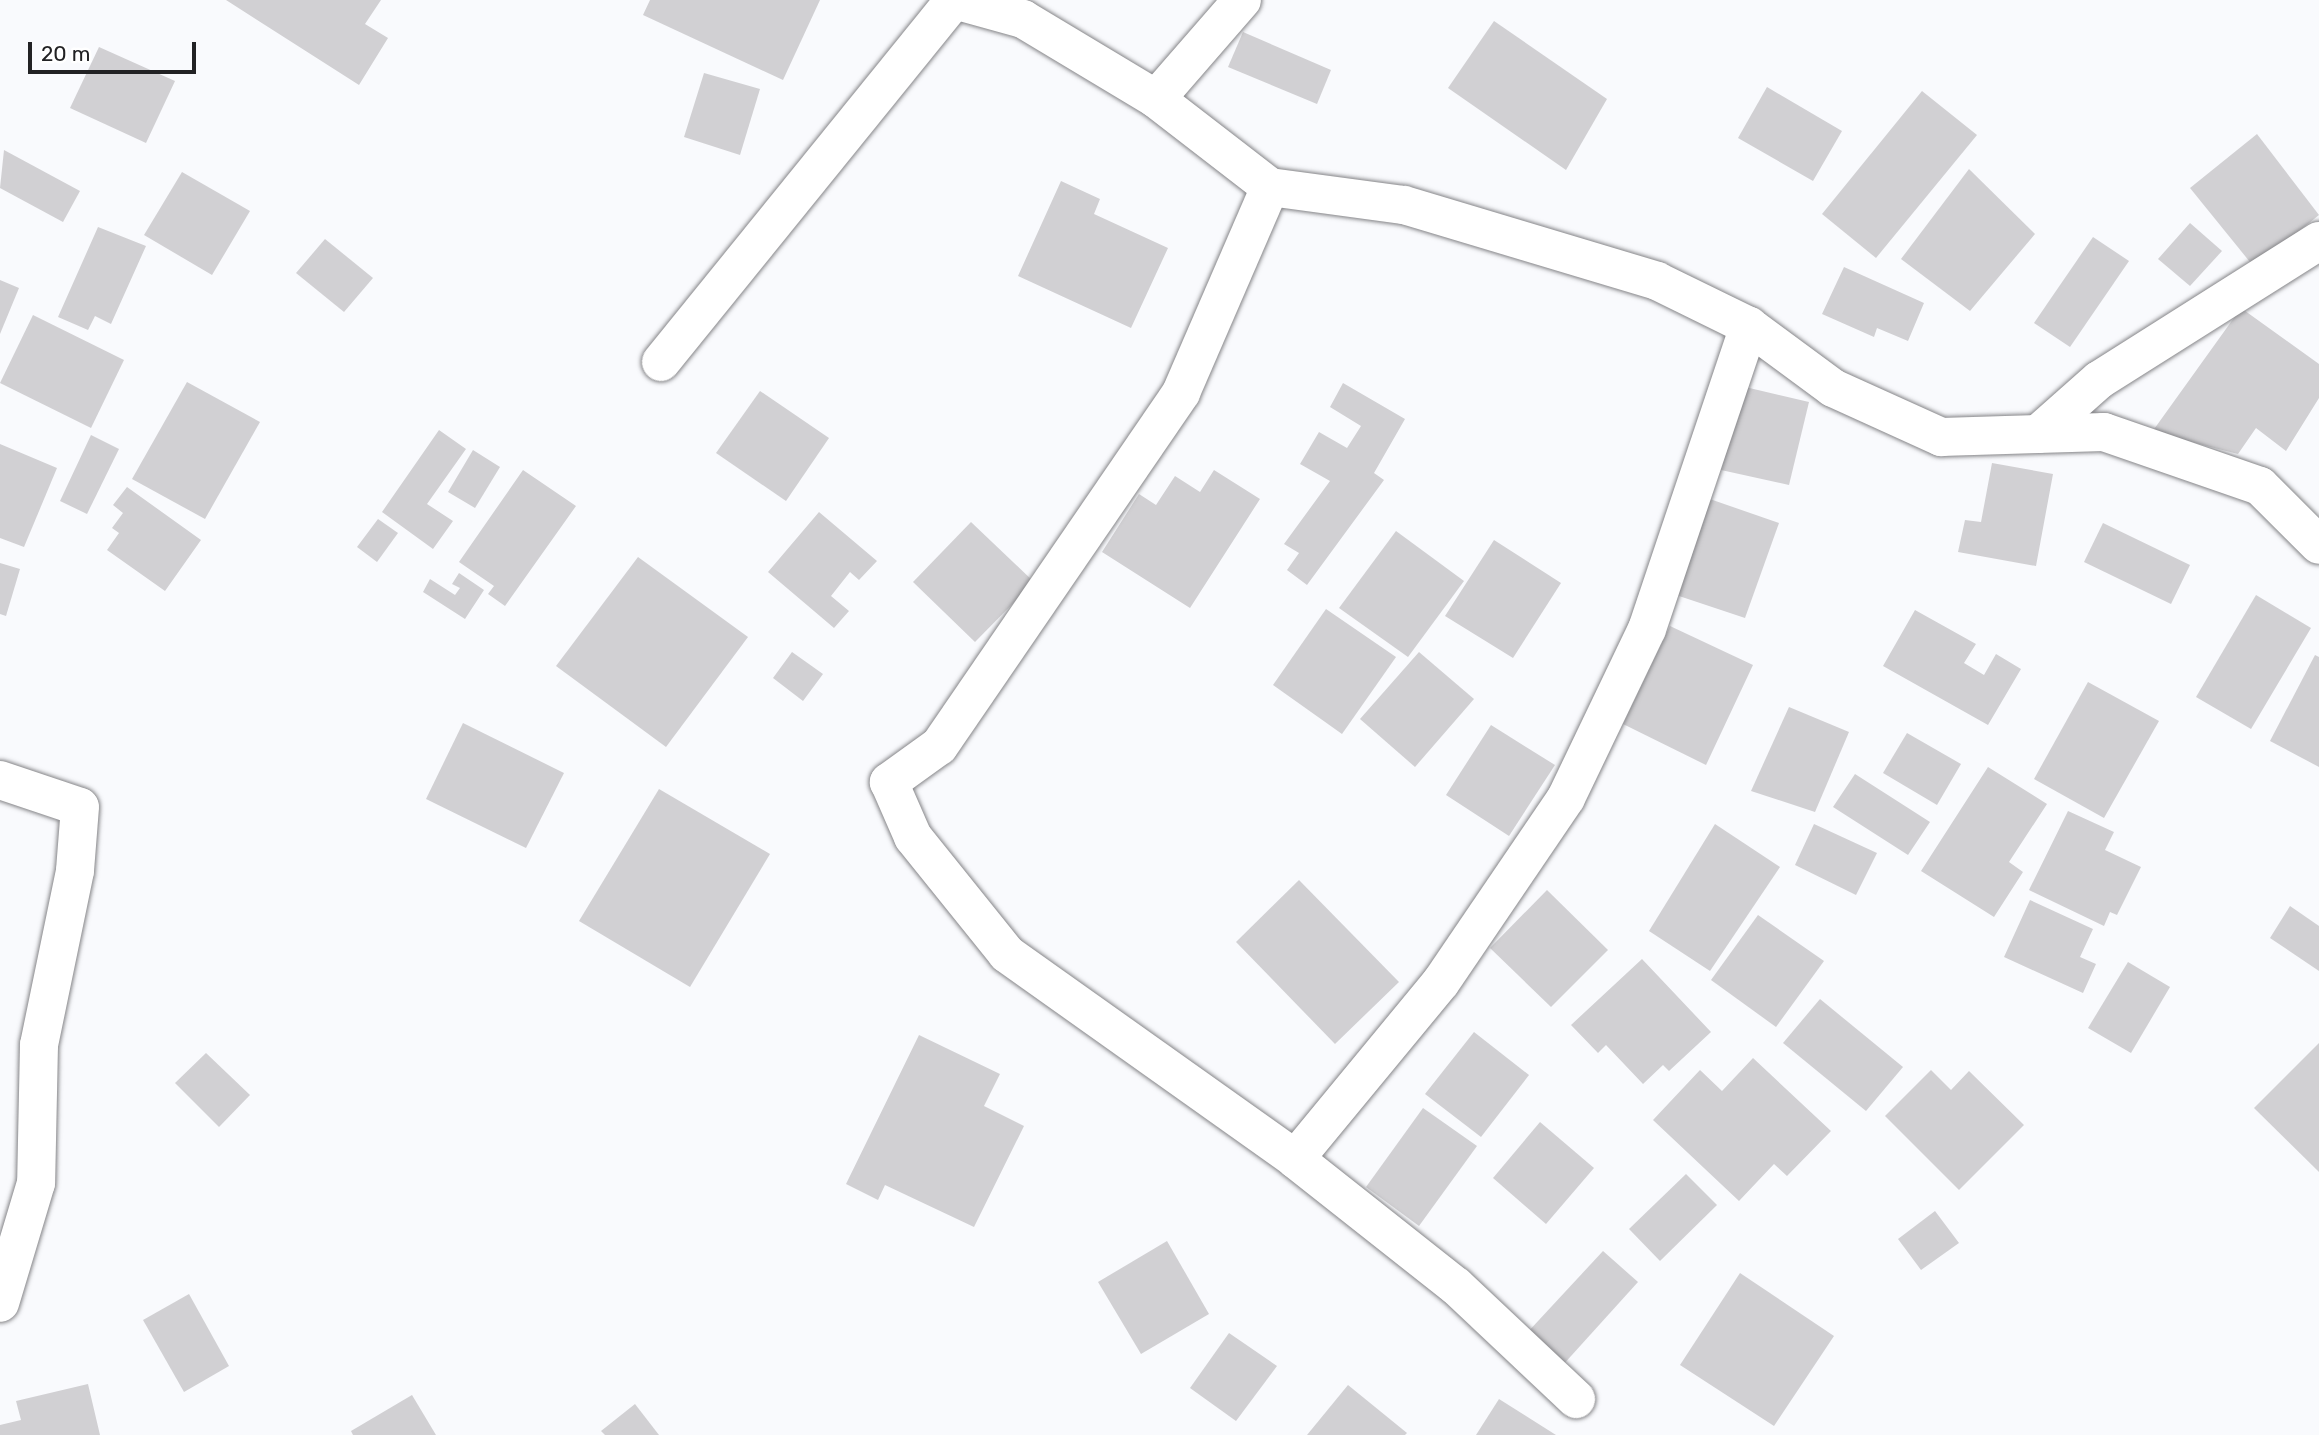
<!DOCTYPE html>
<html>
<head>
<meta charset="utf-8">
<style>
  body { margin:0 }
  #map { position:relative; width:2319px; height:1435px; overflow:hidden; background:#f9fafd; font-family:Rubik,sans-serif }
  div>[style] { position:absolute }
  .building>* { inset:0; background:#d1d0d3 }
  .roads { filter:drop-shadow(0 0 2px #858588) drop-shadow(0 0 2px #858588) }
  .street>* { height:38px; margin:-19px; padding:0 19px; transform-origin:19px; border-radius:19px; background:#fff }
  span { translate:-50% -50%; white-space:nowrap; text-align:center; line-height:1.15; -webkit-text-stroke:7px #fff; paint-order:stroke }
  .scale { position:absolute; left:28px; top:42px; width:168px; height:32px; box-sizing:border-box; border:4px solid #222224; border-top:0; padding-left:9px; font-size:21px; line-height:24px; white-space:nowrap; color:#222224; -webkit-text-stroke:5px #fff; paint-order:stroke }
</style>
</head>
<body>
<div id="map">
  <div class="building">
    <i style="clip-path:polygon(226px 0,381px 0,365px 24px,388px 38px,359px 85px)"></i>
    <i style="clip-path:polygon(650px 0,820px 0,783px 80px,643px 15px)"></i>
    <i style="clip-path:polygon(1494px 21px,1607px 99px,1566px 170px,1448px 88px)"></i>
    <i style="clip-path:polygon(1243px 32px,1331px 70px,1317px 104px,1228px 67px)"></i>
    <i style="clip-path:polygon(99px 47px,175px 81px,146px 143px,70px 108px)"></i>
    <i style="clip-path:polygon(704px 73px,760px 89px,740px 155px,684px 137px)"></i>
    <i style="clip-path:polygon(1767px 87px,1842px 131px,1813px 181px,1738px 138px)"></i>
    <i style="clip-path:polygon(1922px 91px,1977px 135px,1876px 258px,1822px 214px)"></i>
    <i style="clip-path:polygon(2257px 134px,2319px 215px,2254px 267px,2190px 188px)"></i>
    <i style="clip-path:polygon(4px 150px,80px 191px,63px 222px,0 188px)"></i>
    <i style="clip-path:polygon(1969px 169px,2035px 234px,1970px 311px,1901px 259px)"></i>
    <i style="clip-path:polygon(182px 172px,250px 211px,212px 275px,144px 235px)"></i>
    <i style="clip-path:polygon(1061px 181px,1100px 199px,1094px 214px,1168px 248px,1131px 328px,1018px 276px)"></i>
    <i style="clip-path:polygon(2190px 223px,2222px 251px,2190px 286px,2158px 259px)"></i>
    <i style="clip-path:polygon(98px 227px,146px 246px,111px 324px,95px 316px,88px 330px,58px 317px)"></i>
    <i style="clip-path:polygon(2093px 237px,2129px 261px,2070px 347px,2034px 323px)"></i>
    <i style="clip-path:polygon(325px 239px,373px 278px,344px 312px,296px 273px)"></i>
    <i style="clip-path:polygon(1844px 267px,1924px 303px,1908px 341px,1877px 328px,1874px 337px,1822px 314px)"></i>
    <i style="clip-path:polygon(0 280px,19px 288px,0 334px)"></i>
    <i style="clip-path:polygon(2241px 308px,2319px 364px,2319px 398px,2286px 451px,2256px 428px,2238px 454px,2152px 432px)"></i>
    <i style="clip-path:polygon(33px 315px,124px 360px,91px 428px,0 383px)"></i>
    <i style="clip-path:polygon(187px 382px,260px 422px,205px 519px,132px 479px)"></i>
    <i style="clip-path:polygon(1343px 383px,1405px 419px,1374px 473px,1384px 480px,1307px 585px,1287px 570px,1299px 553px,1284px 544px,1330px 481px,1300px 464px,1319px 432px,1347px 448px,1361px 426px,1330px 407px)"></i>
    <i style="clip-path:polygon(1741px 386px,1809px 402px,1789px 485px,1721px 470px)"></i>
    <i style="clip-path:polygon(760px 391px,829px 438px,786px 501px,716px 453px)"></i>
    <i style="clip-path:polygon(439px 430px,466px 449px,427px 504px,453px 521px,433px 549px,382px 512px)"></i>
    <i style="clip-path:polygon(91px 435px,119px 449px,87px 514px,60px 501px)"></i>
    <i style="clip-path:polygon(0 444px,57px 468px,24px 547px,0 538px)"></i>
    <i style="clip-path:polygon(473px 450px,500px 467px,475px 508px,448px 492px)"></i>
    <i style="clip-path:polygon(1992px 463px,2053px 474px,2036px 566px,1958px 552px,1965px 520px,1981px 522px)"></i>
    <i style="clip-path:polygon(523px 470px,576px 506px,505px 606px,488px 594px,494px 586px,459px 562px)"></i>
    <i style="clip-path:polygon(1214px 470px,1260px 499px,1190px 608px,1102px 552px,1139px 494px,1156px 505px,1175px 476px,1200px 492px)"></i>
    <i style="clip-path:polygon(127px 487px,201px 540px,165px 591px,107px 550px,119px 533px,112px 528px,123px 513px,113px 505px)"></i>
    <i style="clip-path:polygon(1704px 497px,1779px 523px,1745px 618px,1670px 593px)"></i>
    <i style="clip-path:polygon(819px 512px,877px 561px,859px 580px,850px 572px,831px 596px,849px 611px,834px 628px,768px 572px)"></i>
    <i style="clip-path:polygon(378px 519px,398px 533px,377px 562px,357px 547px)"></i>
    <i style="clip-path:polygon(971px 522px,1034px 582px,975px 642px,913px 582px)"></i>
    <i style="clip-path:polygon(2103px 523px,2190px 565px,2171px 604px,2084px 562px)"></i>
    <i style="clip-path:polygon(1396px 531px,1464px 581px,1408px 657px,1339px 608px)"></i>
    <i style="clip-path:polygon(1494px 540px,1561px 583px,1513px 658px,1445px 616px)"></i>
    <i style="clip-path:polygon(638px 557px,748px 637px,666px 747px,556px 666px)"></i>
    <i style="clip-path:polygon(0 563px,20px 569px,6px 616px,0 614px)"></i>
    <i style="clip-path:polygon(459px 573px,484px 590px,465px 619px,423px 592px,430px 579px,455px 595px,460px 588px,452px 584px)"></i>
    <i style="clip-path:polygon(2256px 595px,2311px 628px,2251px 729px,2196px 697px)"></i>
    <i style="clip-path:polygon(1326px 609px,1396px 657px,1342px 734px,1273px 685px)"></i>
    <i style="clip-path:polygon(1915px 610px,1976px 644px,1964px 663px,1984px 675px,1996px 654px,2021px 669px,1988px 725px,1883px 666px)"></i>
    <i style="clip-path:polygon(1670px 626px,1753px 665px,1706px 765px,1623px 724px)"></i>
    <i style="clip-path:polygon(792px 652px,823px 674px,803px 701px,773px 678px)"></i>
    <i style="clip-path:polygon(1419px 652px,1474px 699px,1415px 767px,1360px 719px)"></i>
    <i style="clip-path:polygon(2315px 655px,2319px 657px,2319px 767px,2270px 741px)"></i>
    <i style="clip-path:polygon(2088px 682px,2159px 721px,2104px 818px,2034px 779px)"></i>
    <i style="clip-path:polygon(1789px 707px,1849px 732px,1815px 812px,1751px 791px)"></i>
    <i style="clip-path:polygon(463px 723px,564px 773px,526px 848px,426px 799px)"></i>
    <i style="clip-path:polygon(1491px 725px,1555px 765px,1509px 836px,1446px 795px)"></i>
    <i style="clip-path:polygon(1907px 733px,1961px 764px,1937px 805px,1883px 773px)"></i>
    <i style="clip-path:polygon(1988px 767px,2047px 804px,2009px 862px,2023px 872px,1994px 917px,1921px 871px)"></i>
    <i style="clip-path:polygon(1855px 774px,1930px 822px,1908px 855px,1833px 807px)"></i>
    <i style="clip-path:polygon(659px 789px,770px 854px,690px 987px,579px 921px)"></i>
    <i style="clip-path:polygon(2068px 811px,2114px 832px,2105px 850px,2141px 867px,2117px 915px,2110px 912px,2104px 926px,2029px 890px)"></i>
    <i style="clip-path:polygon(1715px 824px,1780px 867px,1710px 971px,1649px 931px)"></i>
    <i style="clip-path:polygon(1814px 824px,1877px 853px,1856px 895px,1795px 865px)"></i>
    <i style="clip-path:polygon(1299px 880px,1399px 982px,1335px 1044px,1236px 942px)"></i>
    <i style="clip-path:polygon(1547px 890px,1608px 950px,1551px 1007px,1490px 948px)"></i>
    <i style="clip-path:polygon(2030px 900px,2093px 929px,2080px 957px,2096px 964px,2083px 993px,2004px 957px)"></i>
    <i style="clip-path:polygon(2290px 906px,2319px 926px,2319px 971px,2270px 938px)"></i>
    <i style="clip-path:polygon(1758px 915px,1824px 961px,1776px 1027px,1711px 980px)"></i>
    <i style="clip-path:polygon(1642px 959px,1711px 1032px,1669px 1071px,1663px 1065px,1643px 1084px,1606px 1045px,1598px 1053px,1571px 1025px)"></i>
    <i style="clip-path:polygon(2128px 962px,2170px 987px,2131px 1053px,2088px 1028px)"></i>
    <i style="clip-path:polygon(1820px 999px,1903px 1067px,1866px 1111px,1783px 1043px)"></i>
    <i style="clip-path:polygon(1474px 1032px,1529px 1075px,1481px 1137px,1425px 1094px)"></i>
    <i style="clip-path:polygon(919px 1035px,1000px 1074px,984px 1106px,1024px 1126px,974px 1227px,885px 1185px,878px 1200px,846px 1184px)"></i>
    <i style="clip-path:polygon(2319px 1043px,2319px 1172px,2254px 1108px)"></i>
    <i style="clip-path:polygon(206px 1053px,250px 1095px,219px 1127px,175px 1083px)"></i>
    <i style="clip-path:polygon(1753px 1058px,1831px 1131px,1787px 1176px,1774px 1164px,1739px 1201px,1653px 1120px,1700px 1070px,1722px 1091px)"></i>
    <i style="clip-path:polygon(1931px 1070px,1951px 1090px,1969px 1071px,2024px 1125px,1959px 1190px,1885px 1116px)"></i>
    <i style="clip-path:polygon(1423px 1108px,1477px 1146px,1419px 1226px,1366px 1187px)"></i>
    <i style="clip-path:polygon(1540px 1122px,1594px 1168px,1546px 1224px,1493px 1178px)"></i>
    <i style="clip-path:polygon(1686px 1174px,1717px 1205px,1660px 1261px,1629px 1229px)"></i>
    <i style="clip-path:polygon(1935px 1211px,1959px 1243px,1921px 1270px,1898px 1239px)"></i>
    <i style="clip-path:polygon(1167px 1241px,1209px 1314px,1141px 1354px,1098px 1282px)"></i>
    <i style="clip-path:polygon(1603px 1251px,1638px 1282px,1562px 1366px,1526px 1334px)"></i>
    <i style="clip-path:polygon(1740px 1273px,1834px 1336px,1774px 1426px,1680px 1365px)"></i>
    <i style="clip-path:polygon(189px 1294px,229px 1366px,184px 1392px,143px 1320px)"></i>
    <i style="clip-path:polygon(1229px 1333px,1277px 1366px,1236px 1421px,1190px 1388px)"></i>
    <i style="clip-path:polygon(88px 1384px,100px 1435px,0 1435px,0 1425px,21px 1420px,16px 1401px)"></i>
    <i style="clip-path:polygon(1348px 1385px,1407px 1433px,1405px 1435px,1307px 1435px)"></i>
    <i style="clip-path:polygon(412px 1395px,436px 1435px,353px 1435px,351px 1431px)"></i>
    <i style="clip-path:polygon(1499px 1399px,1556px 1435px,1476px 1435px)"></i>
    <i style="clip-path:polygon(635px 1404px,659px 1435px,605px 1435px,601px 1431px)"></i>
  </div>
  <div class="roads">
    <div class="street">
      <i style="left:954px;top:0;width:72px;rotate:15.4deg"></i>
      <i style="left:1023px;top:19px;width:155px;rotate:31deg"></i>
      <i style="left:1156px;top:99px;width:144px;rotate:37.7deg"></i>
      <i style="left:1270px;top:187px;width:135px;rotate:7.7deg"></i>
      <i style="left:1404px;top:205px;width:264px;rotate:16.7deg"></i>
      <i style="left:1657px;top:281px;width:102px;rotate:26.1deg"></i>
      <i style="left:1749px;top:326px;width:104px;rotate:36.4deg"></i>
      <i style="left:1833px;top:388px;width:119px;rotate:24.4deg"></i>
      <i style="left:1941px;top:437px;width:97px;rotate:-1.8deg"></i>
      <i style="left:2038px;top:434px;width:81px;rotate:-41.5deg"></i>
      <i style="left:2099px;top:380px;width:260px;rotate:-32.3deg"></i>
      <i style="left:1156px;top:99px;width:131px;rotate:-49deg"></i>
      <i style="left:1270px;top:187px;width:224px;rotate:113.4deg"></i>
      <i style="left:1181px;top:393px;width:428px;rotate:124.4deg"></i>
      <i style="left:939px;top:746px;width:62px;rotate:144.2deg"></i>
      <i style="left:889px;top:782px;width:60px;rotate:66.4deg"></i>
      <i style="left:913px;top:837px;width:150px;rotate:51.2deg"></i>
      <i style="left:1007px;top:954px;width:354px;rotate:35.4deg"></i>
      <i style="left:1295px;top:1159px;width:205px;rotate:38.3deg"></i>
      <i style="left:1456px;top:1286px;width:165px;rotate:43.3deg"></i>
      <i style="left:661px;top:362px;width:466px;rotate:-51deg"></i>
      <i style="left:2038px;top:434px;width:66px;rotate:-1.7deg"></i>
      <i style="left:2104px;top:432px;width:165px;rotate:19.1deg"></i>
      <i style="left:2260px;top:486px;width:83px;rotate:45deg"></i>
      <i style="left:0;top:780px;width:84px;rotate:18.6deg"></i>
      <i style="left:80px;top:807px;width:64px;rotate:94.5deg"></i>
      <i style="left:75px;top:871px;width:178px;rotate:101.7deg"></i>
      <i style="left:39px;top:1045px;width:138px;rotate:91.2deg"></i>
      <i style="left:36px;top:1183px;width:125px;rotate:106.7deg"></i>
      <i style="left:1295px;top:1159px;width:229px;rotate:-50.5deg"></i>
      <i style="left:1441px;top:982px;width:222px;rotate:-55.8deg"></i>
      <i style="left:1566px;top:798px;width:187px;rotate:-64.4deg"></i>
      <i style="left:1647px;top:629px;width:320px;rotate:-71.4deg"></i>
    </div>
  </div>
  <div class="scale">20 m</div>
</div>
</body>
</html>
